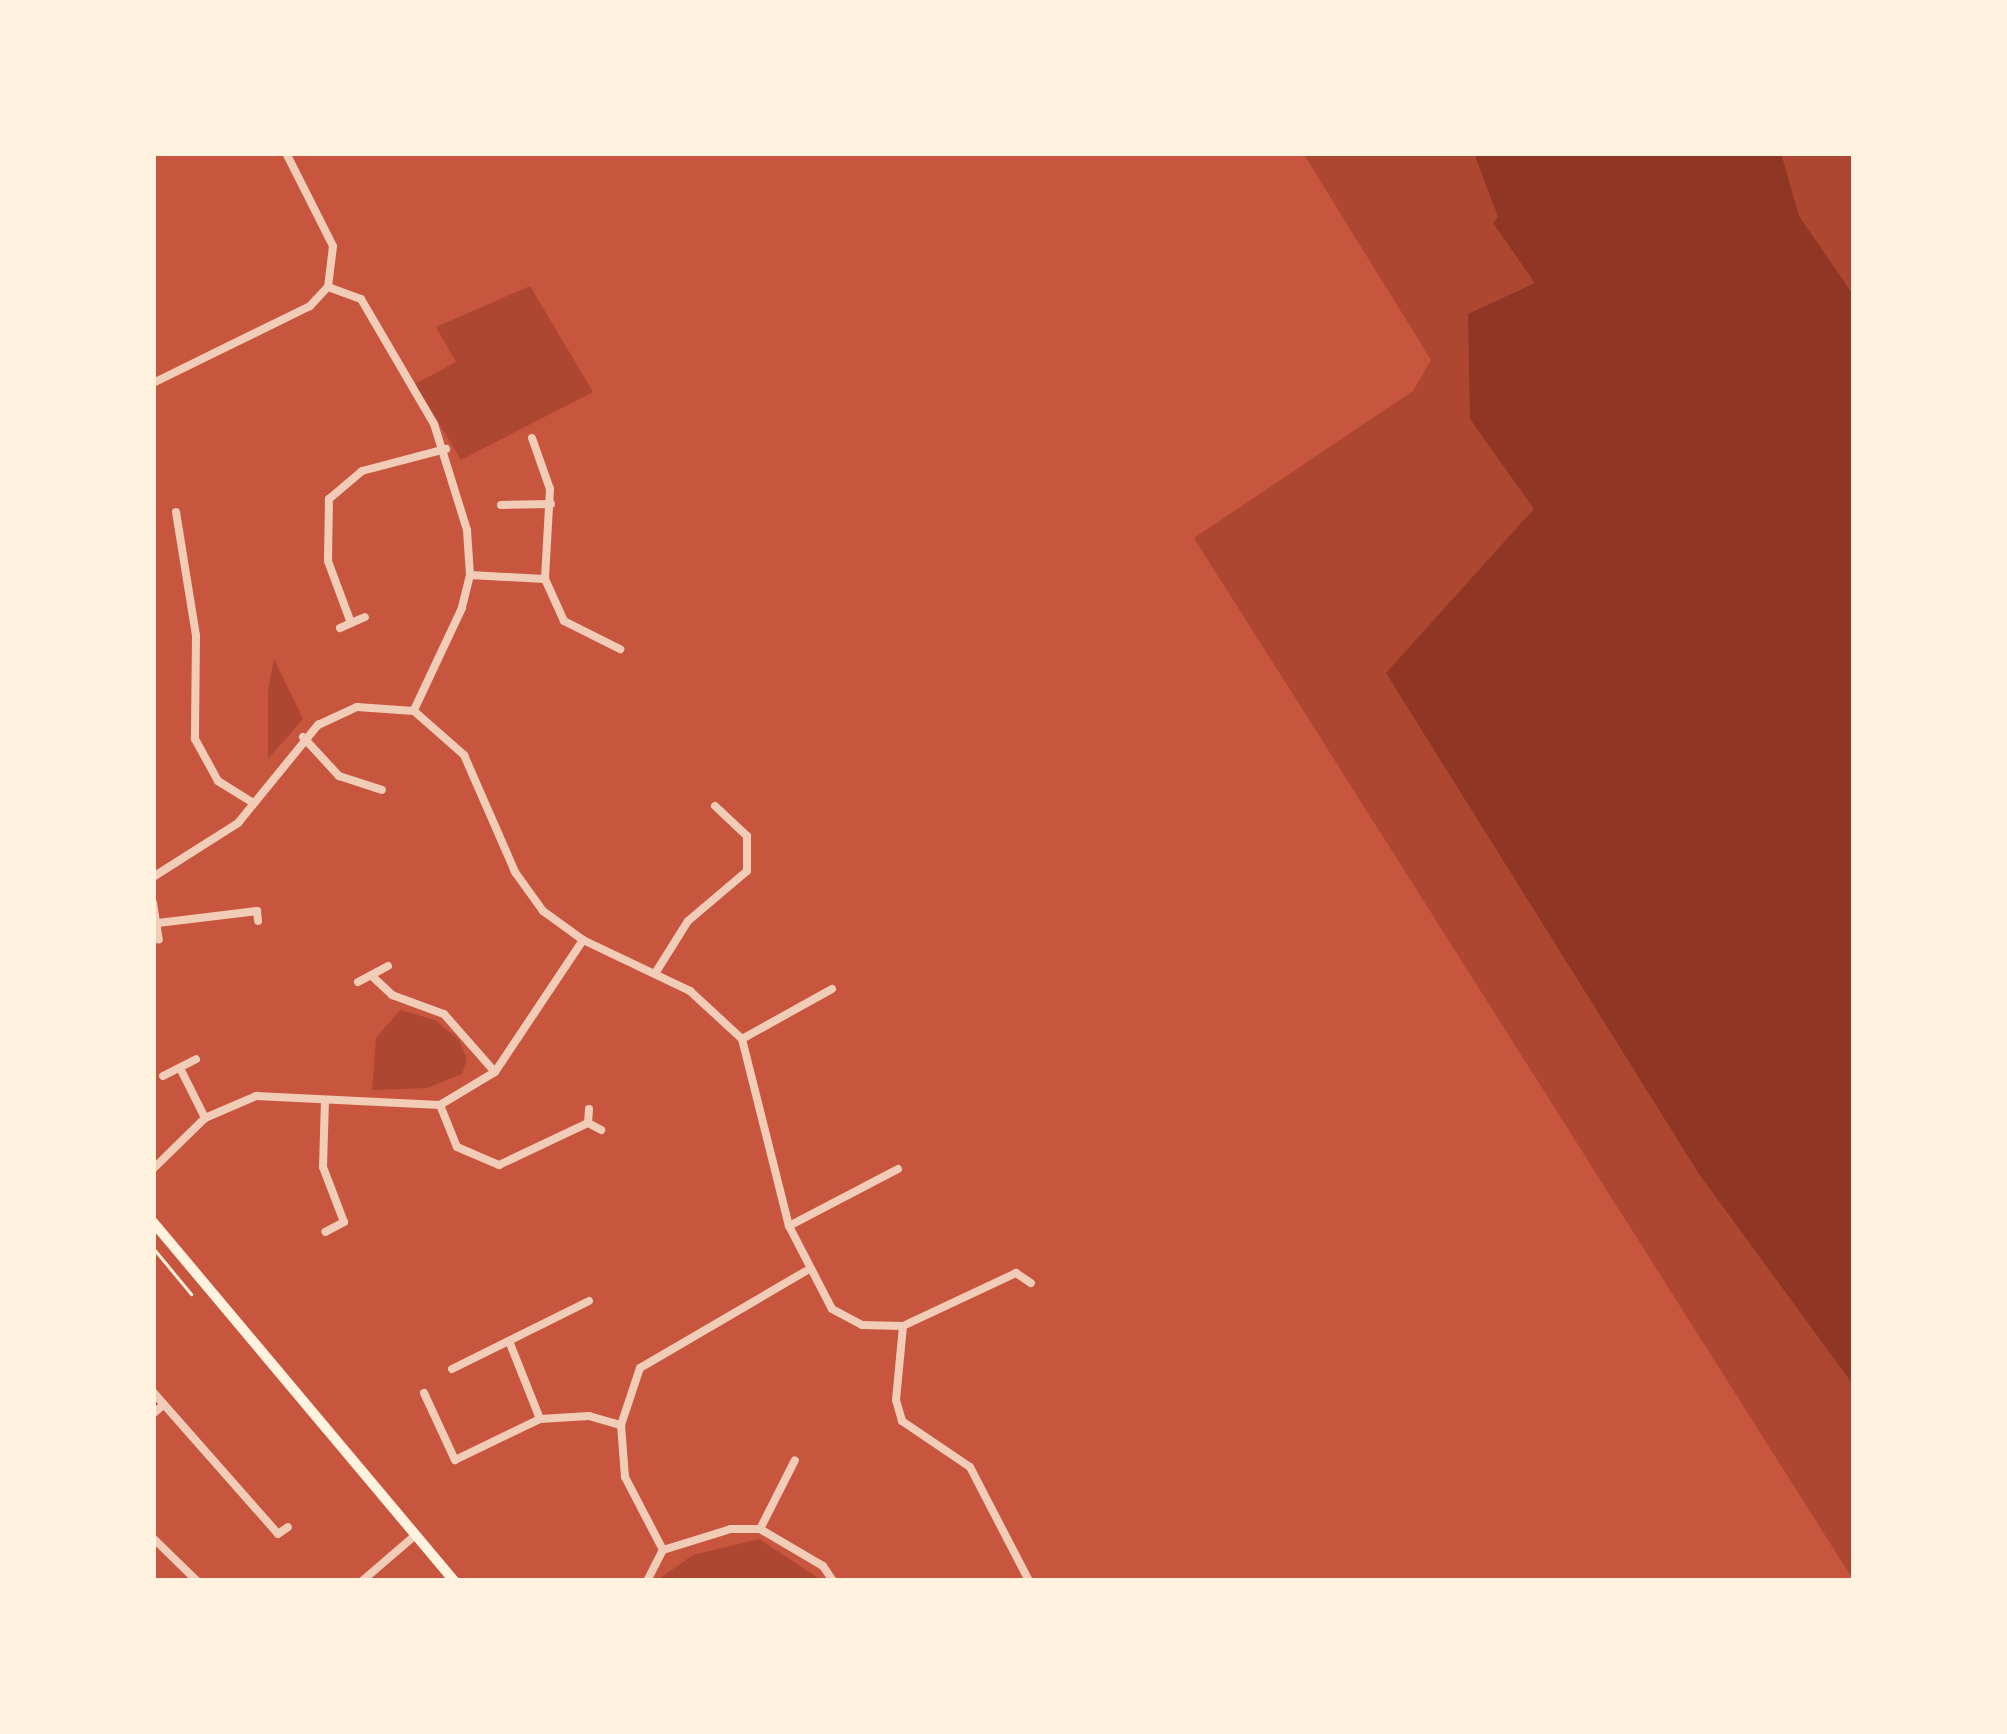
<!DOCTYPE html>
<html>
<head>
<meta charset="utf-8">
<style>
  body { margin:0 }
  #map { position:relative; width:2007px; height:1734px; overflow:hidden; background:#c8553d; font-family:"Exo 2",sans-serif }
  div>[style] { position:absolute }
  .green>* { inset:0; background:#ae4732 }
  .water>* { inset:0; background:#8f3625 }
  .path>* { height:3px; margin:-1.5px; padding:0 1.5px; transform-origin:1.5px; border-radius:1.5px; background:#fff3e0 }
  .minor>* { height:8px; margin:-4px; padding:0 4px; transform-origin:4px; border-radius:4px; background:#f1ccb7 }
  .secondary>* { height:10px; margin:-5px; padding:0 5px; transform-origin:5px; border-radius:5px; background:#fff3e0 }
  span { translate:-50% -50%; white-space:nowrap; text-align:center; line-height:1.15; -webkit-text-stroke:12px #fff3e0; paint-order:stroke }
  .frame { position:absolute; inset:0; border:156px solid #fff3e0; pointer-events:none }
</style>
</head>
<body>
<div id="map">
  <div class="green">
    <i style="clip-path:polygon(1303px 153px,1854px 153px,1854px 1581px,1194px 538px,1413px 391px,1431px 360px)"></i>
    <i style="clip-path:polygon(530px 286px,593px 392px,461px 460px,415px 384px,456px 362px,436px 327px)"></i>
    <i style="clip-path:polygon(274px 659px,303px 719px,268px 759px,268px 691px)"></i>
    <i style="clip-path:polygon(400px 1010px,435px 1020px,459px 1040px,467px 1059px,462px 1074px,427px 1088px,372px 1090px,376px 1038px)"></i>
    <i style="clip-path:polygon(759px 1539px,823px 1581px,656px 1581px,693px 1555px)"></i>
  </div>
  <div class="water">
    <i style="clip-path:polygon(1474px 153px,1781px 153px,1799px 216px,1854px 296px,1854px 1386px,1699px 1174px,1386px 673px,1534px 509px,1470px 419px,1468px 314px,1535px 283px,1493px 223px,1498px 217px)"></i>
  </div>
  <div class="path">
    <i style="left:153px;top:1248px;width:60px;rotate:50.4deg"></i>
  </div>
  <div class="minor">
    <i style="left:328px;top:287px;width:35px;rotate:20deg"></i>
    <i style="left:361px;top:299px;width:145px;rotate:59.7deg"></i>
    <i style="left:434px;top:424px;width:111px;rotate:72.7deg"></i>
    <i style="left:467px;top:530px;width:45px;rotate:86.2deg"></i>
    <i style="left:470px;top:575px;width:34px;rotate:104deg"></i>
    <i style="left:462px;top:608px;width:113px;rotate:115.2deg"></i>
    <i style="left:153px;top:383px;width:175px;rotate:-26.1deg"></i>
    <i style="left:310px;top:306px;width:26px;rotate:-47deg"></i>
    <i style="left:328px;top:287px;width:41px;rotate:-83deg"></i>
    <i style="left:333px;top:246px;width:104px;rotate:-116.8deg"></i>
    <i style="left:532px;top:438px;width:54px;rotate:70.6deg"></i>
    <i style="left:550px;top:489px;width:90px;rotate:93.2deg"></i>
    <i style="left:501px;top:505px;width:50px;rotate:-1.1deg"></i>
    <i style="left:176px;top:512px;width:126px;rotate:80.8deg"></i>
    <i style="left:196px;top:636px;width:103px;rotate:90.6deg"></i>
    <i style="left:195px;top:739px;width:48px;rotate:61.3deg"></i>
    <i style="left:218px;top:781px;width:40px;rotate:32deg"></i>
    <i style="left:470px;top:575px;width:75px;rotate:3.1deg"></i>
    <i style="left:545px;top:579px;width:46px;rotate:65.7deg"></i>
    <i style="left:564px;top:621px;width:63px;rotate:26.6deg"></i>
    <i style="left:351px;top:623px;width:15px;rotate:-23deg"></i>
    <i style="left:340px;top:628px;width:12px;rotate:-24deg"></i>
    <i style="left:351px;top:623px;width:66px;rotate:-110.4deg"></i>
    <i style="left:328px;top:561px;width:62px;rotate:-89.1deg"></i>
    <i style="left:329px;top:499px;width:43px;rotate:-40.3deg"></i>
    <i style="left:362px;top:471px;width:87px;rotate:-14.7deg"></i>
    <i style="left:303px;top:737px;width:53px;rotate:47.3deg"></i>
    <i style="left:339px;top:776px;width:45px;rotate:18deg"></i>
    <i style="left:153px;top:877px;width:101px;rotate:-32.4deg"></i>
    <i style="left:238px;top:823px;width:127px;rotate:-50.8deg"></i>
    <i style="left:318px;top:725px;width:43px;rotate:-24.8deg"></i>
    <i style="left:357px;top:707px;width:57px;rotate:4deg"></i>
    <i style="left:414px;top:711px;width:67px;rotate:41.3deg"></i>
    <i style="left:464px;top:755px;width:128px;rotate:66.4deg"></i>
    <i style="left:515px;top:872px;width:48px;rotate:54.3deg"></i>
    <i style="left:543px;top:911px;width:49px;rotate:35.9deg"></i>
    <i style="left:583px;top:940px;width:119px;rotate:25.5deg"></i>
    <i style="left:690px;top:991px;width:71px;rotate:42.7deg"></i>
    <i style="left:742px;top:1039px;width:193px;rotate:75.9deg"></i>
    <i style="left:789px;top:1226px;width:93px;rotate:62.6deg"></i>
    <i style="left:832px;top:1309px;width:34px;rotate:28deg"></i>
    <i style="left:862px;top:1325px;width:41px;rotate:1.4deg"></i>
    <i style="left:903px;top:1326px;width:125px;rotate:-25.1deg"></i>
    <i style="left:1016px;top:1273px;width:18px;rotate:34deg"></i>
    <i style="left:153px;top:903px;width:37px;rotate:81deg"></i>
    <i style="left:158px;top:923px;width:100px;rotate:-6.9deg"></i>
    <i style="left:257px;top:911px;width:10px;rotate:84deg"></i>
    <i style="left:656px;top:972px;width:60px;rotate:-57.9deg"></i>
    <i style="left:688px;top:921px;width:77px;rotate:-40.3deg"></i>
    <i style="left:747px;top:871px;width:35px;rotate:-90deg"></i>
    <i style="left:747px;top:836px;width:44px;rotate:-136.8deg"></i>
    <i style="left:374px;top:978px;width:25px;rotate:43deg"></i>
    <i style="left:392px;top:995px;width:55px;rotate:20.1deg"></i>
    <i style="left:444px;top:1014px;width:77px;rotate:48.7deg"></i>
    <i style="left:358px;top:982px;width:34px;rotate:-28deg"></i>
    <i style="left:742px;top:1039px;width:103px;rotate:-29.1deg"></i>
    <i style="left:181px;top:1070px;width:54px;rotate:63.4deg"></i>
    <i style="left:163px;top:1076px;width:37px;rotate:-27deg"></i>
    <i style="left:325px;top:1100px;width:67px;rotate:91.7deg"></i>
    <i style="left:323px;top:1167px;width:59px;rotate:69.1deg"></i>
    <i style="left:344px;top:1222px;width:21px;rotate:152deg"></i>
    <i style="left:440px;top:1105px;width:45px;rotate:68deg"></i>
    <i style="left:457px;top:1147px;width:46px;rotate:23.2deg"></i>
    <i style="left:499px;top:1165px;width:98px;rotate:-25.3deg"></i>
    <i style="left:589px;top:1109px;width:14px;rotate:94deg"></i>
    <i style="left:588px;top:1123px;width:15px;rotate:28deg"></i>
    <i style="left:153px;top:1169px;width:73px;rotate:-44.4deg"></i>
    <i style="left:205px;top:1118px;width:56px;rotate:-23.3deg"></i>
    <i style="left:256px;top:1096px;width:184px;rotate:2.8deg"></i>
    <i style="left:440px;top:1105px;width:64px;rotate:-31deg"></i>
    <i style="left:495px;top:1072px;width:159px;rotate:-56.3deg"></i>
    <i style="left:789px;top:1226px;width:123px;rotate:-27.6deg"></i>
    <i style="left:903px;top:1326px;width:74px;rotate:95.4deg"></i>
    <i style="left:896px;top:1400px;width:22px;rotate:74deg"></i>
    <i style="left:902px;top:1421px;width:82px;rotate:34.1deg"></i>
    <i style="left:970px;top:1467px;width:128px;rotate:62.6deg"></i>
    <i style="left:509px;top:1341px;width:84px;rotate:68.3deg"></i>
    <i style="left:452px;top:1369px;width:153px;rotate:-26.4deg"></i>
    <i style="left:153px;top:1392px;width:189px;rotate:48.6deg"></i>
    <i style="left:278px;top:1534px;width:12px;rotate:-35deg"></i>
    <i style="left:424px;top:1393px;width:74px;rotate:65.2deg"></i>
    <i style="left:455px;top:1460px;width:94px;rotate:-25.8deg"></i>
    <i style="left:540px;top:1419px;width:49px;rotate:-3.5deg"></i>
    <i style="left:589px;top:1416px;width:33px;rotate:16deg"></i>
    <i style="left:153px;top:1414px;width:13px;rotate:-42deg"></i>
    <i style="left:760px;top:1529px;width:77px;rotate:-63.1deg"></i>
    <i style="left:153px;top:1538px;width:62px;rotate:44.3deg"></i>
    <i style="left:663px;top:1550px;width:71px;rotate:-17.2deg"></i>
    <i style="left:731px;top:1529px;width:29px"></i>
    <i style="left:760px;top:1529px;width:73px;rotate:30.4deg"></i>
    <i style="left:823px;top:1566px;width:18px;rotate:56deg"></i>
    <i style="left:362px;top:1581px;width:66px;rotate:-40.7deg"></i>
    <i style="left:647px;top:1581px;width:35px;rotate:-63deg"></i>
    <i style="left:663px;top:1550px;width:82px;rotate:-117.5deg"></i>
    <i style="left:625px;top:1477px;width:52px;rotate:-94.4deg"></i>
    <i style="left:621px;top:1425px;width:60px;rotate:-71.6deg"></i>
    <i style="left:640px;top:1368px;width:192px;rotate:-30.3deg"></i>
  </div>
  <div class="secondary">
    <i style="left:153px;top:1222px;width:468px;rotate:50deg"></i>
  </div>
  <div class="frame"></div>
</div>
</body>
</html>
